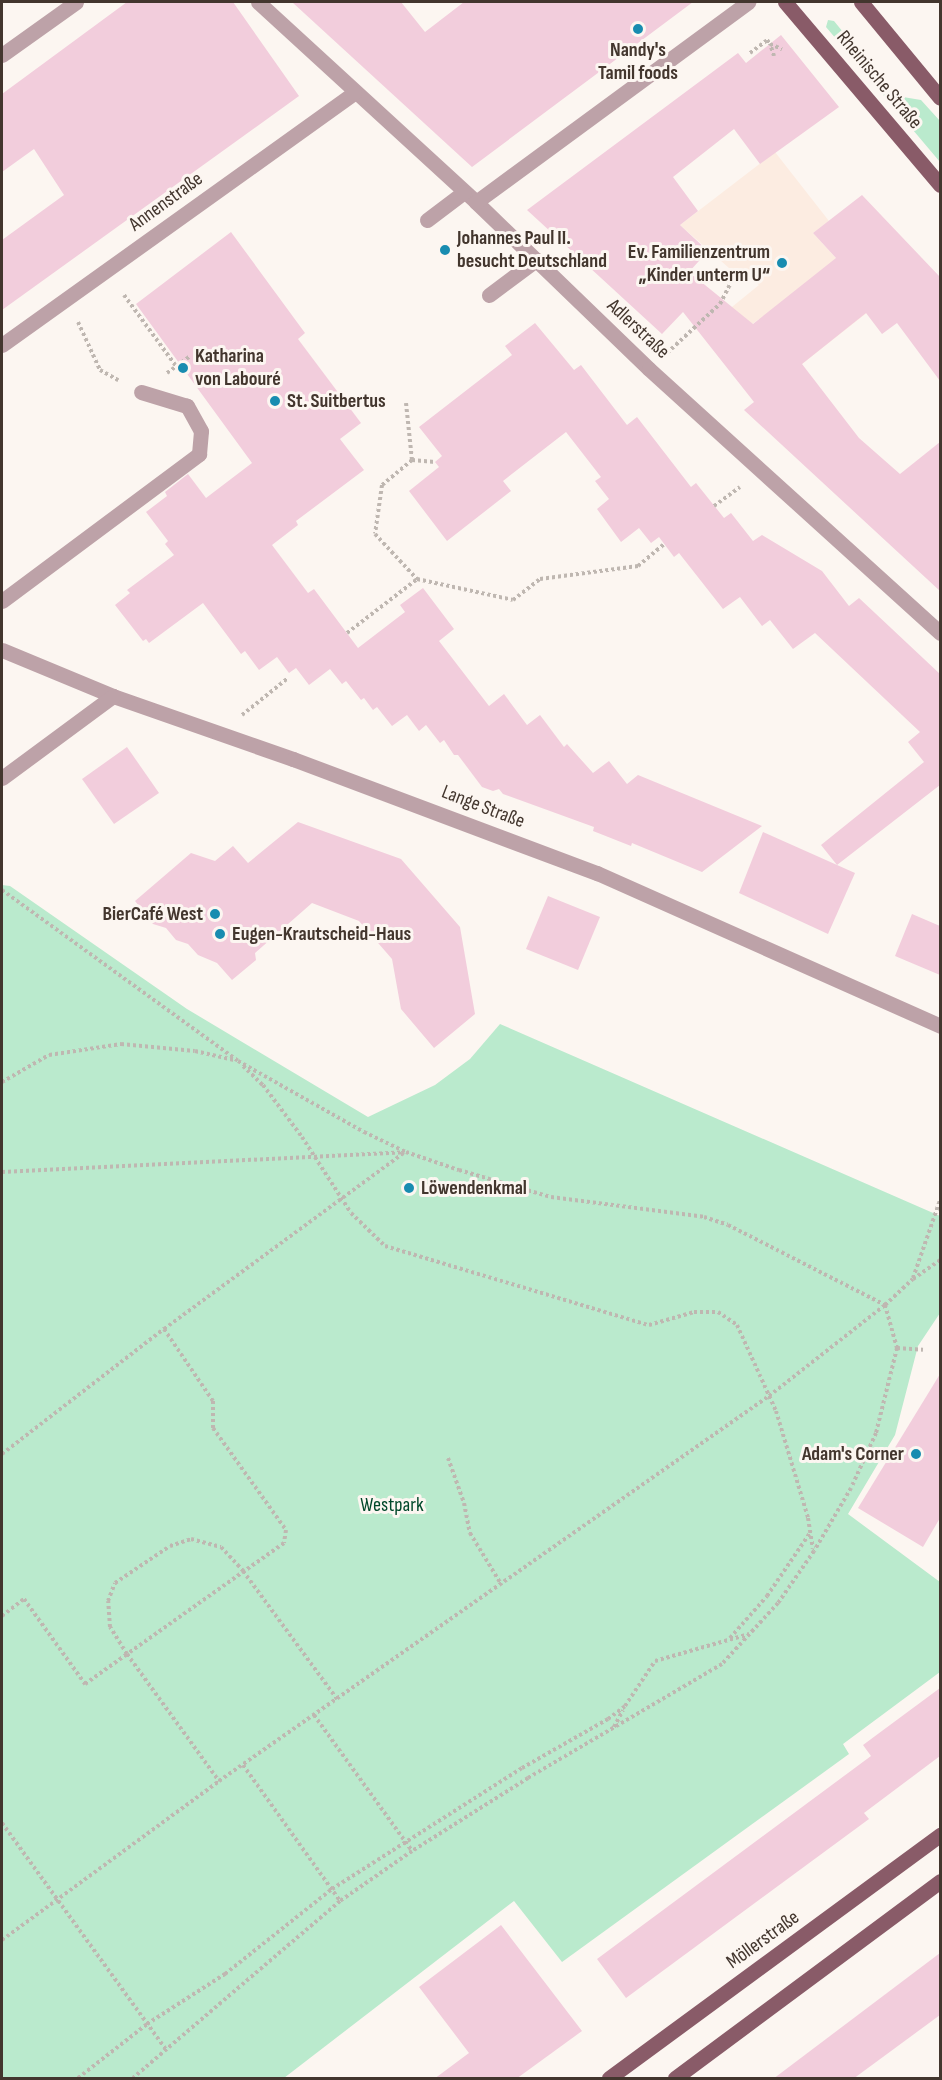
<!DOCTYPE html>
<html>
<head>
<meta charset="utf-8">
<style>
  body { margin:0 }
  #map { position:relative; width:942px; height:2080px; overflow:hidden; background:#fcf6f1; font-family:"Sofia Sans Condensed",sans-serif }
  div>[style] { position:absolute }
  .built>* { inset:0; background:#fcece1 }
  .green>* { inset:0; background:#baeacd }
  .building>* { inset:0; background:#f2cddc }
  .path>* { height:4px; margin-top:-2px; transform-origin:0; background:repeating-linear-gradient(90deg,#bfb7b1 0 3px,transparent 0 6px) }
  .minor>* { height:15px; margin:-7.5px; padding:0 7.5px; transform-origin:7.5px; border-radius:7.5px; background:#bda2a8 }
  .major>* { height:15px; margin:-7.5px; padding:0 7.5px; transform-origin:7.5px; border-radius:7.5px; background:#895b68 }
  .dots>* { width:16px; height:16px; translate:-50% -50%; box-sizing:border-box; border:3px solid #fcf6f1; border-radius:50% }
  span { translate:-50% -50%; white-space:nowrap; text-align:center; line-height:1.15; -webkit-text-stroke:6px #fcf6f1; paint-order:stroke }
  .poi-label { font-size:20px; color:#43362e; font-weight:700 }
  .left { translate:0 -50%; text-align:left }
  .right { translate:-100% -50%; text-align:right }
  .street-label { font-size:20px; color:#43362e }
  .park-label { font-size:20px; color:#01482a }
  .frame { position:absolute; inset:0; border:3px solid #43362e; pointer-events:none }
</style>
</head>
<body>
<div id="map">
  <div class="built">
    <i style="clip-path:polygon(775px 152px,829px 221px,813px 233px,878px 304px,797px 368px,759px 319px,743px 331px,727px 311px,759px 285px,740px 272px,729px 268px,680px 225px)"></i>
  </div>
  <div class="green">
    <i style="clip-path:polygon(828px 20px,834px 21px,892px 92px,897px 96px,921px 100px,940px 121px,940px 162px,826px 27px)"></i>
    <i style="clip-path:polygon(2px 885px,10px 886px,187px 1009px,368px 1117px,435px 1085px,470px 1059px,500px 1024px,940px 1216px,940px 1313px,918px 1346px,895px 1435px,848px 1514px,940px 1582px,940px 1672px,843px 1744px,849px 1754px,562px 1962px,514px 1901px,284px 2078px,2px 2078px)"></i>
  </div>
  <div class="building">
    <i style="clip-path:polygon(127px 2px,233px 2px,299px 96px,2px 310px,2px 240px,64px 195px,34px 149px,2px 172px,2px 94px)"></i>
    <i style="clip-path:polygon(292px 2px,401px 2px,425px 32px,464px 2px,693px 2px,472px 167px)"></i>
    <i style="clip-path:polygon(781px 35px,839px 107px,760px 164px,734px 129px,673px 177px,698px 211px,680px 225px,708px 251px,689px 272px,753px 324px,836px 258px,813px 233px,862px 195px,940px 277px,940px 381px,897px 323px,882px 334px,866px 313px,802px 364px,859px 438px,900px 474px,940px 442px,940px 591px,744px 410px,754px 402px,683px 312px,662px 334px,527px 210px,738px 53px,746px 63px)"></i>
    <i style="clip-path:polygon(231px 232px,305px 333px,298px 339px,361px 423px,340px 439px,364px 470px,296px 521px,298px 525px,272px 545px,308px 593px,314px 589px,358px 648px,405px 612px,400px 605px,423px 588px,454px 629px,439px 641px,489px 706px,504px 694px,527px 725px,540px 715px,564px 747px,567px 744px,593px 773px,609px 761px,627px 784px,638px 775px,762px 826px,702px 872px,632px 843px,631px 846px,593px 831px,594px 827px,503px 794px,499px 789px,493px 791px,482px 787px,458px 755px,454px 755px,444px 740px,440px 743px,426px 725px,419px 731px,407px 715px,392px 726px,377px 707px,373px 710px,364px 698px,361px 700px,346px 681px,342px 684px,330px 669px,309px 685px,296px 668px,289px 673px,277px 657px,259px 670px,245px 651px,241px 654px,203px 603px,149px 643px,146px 639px,143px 641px,115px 605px,130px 593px,127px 590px,174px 555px,165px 544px,168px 541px,146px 512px,167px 496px,165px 492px,188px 474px,206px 498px,252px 463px,136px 304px)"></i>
    <i style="clip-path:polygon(535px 323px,574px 370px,581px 365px,627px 425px,637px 417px,691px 487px,696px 483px,724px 518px,731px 513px,753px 541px,762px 535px,822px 571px,849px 606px,859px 598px,940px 674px,940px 785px,837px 865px,821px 845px,924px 762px,908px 742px,920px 732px,815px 633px,793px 649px,770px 620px,762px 626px,740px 597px,723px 609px,679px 553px,674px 557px,659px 537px,651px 543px,639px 528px,621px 542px,597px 509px,609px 499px,595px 481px,601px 477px,566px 432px,503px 481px,511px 491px,447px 541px,409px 491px,439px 467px,435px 462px,442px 456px,419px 427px,512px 355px,505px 346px)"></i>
    <i style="clip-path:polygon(127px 747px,159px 793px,114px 824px,82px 779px)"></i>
    <i style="clip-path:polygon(298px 822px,401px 859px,460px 927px,475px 1014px,434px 1048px,401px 1009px,392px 959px,359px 921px,312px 903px,255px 953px,256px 960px,232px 980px,217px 963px,198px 955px,188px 944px,176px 940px,166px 928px,153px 924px,135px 901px,191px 853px,215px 861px,233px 846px,248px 863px)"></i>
    <i style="clip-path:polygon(763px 832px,855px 873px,828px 934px,739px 893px)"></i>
    <i style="clip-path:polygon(548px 896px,600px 917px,578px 970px,526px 949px)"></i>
    <i style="clip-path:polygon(912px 914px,940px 926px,940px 975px,895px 956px)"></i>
    <i style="clip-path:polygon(940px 1374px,940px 1518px,923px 1547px,858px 1508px)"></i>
    <i style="clip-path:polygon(940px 1688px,940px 1756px,864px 1813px,869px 1819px,626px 1998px,597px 1959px,871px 1756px,863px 1745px)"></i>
    <i style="clip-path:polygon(501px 1925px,582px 2031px,516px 2079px,434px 2079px,469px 2053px,419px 1987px)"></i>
    <i style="clip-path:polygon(940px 1953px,940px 2015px,853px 2079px,773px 2079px)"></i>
  </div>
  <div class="path">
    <i style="left:750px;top:53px;width:21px;rotate:-37deg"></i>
    <i style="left:767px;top:40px;width:5px;rotate:53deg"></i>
    <i style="left:774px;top:56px;width:13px;rotate:-108deg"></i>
    <i style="left:770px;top:44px;width:13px;rotate:23deg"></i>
    <i style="left:124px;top:295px;width:88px;rotate:53.8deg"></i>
    <i style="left:78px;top:322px;width:53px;rotate:65.4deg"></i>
    <i style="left:100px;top:370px;width:21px;rotate:29deg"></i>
    <i style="left:667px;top:353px;width:72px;rotate:-42.8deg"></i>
    <i style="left:720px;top:304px;width:31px;rotate:-63deg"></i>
    <i style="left:167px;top:373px;width:29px;rotate:-36deg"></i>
    <i style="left:406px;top:403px;width:57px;rotate:84deg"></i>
    <i style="left:412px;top:460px;width:39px;rotate:140deg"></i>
    <i style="left:382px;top:485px;width:49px;rotate:98.1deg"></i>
    <i style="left:375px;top:534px;width:62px;rotate:47deg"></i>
    <i style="left:417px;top:579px;width:98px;rotate:12.3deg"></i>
    <i style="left:513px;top:600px;width:34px;rotate:-38deg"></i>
    <i style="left:540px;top:579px;width:99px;rotate:-7.6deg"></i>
    <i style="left:638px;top:566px;width:34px;rotate:-40deg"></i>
    <i style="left:412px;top:460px;width:23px;rotate:5deg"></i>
    <i style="left:714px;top:506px;width:32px;rotate:-36deg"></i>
    <i style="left:347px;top:633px;width:88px;rotate:-37.6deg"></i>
    <i style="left:242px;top:715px;width:59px;rotate:-38.8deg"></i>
    <i style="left:2px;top:890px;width:291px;rotate:35.9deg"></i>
    <i style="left:238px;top:1061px;width:145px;rotate:29.4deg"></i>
    <i style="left:364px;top:1132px;width:47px;rotate:25.5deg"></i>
    <i style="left:406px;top:1152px;width:56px;rotate:18.8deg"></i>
    <i style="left:459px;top:1170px;width:96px;rotate:16.4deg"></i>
    <i style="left:551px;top:1197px;width:154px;rotate:7.4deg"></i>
    <i style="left:704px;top:1217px;width:25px;rotate:18deg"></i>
    <i style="left:728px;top:1225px;width:176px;rotate:27deg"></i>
    <i style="left:885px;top:1305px;width:45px;rotate:74.4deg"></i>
    <i style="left:897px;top:1348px;width:88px;rotate:103.9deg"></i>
    <i style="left:876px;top:1433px;width:60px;rotate:114.4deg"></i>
    <i style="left:851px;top:1488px;width:73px;rotate:120.4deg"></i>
    <i style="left:814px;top:1551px;width:63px;rotate:124.7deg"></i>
    <i style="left:778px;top:1603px;width:83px;rotate:132.6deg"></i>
    <i style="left:722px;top:1664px;width:225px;rotate:149.6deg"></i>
    <i style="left:528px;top:1778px;width:137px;rotate:147.8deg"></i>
    <i style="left:412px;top:1851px;width:88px;rotate:145.2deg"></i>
    <i style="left:340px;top:1901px;width:272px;rotate:139.5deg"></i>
    <i style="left:243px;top:1066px;width:28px;rotate:44deg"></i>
    <i style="left:263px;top:1085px;width:65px;rotate:53.1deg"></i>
    <i style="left:302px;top:1137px;width:90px;rotate:57.2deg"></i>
    <i style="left:351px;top:1213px;width:47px;rotate:44.1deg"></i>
    <i style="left:385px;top:1246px;width:276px;rotate:16.7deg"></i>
    <i style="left:649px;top:1325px;width:47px;rotate:-16.1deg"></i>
    <i style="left:694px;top:1312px;width:24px"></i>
    <i style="left:718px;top:1312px;width:23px;rotate:34deg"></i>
    <i style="left:737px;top:1325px;width:94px;rotate:65.6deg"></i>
    <i style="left:776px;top:1411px;width:112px;rotate:73.3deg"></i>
    <i style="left:808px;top:1518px;width:31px;rotate:81deg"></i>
    <i style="left:2px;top:1082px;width:54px;rotate:-29.9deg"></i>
    <i style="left:49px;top:1055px;width:73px;rotate:-8.7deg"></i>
    <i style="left:121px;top:1044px;width:74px;rotate:5.4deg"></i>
    <i style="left:195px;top:1051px;width:40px;rotate:13deg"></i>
    <i style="left:2px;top:1172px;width:403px;rotate:-2.8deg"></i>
    <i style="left:913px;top:1278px;width:83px;rotate:-70.9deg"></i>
    <i style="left:164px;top:1329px;width:87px;rotate:55.8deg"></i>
    <i style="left:213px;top:1401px;width:27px;rotate:90deg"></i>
    <i style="left:213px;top:1428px;width:125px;rotate:54.4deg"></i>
    <i style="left:286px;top:1530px;width:13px;rotate:99deg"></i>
    <i style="left:284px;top:1543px;width:192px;rotate:144.7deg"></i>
    <i style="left:127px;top:1654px;width:157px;rotate:54.1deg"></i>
    <i style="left:897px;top:1348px;width:26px;rotate:4deg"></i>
    <i style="left:2px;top:1454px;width:205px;rotate:-37.7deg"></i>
    <i style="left:164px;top:1329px;width:299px;rotate:-36.3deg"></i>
    <i style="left:448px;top:1458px;width:48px;rotate:70.4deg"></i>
    <i style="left:464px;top:1503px;width:31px;rotate:79deg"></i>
    <i style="left:470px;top:1533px;width:60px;rotate:58.7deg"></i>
    <i style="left:2px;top:1616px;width:28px;rotate:-38deg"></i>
    <i style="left:24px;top:1599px;width:105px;rotate:54.3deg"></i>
    <i style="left:85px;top:1684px;width:52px;rotate:-35.5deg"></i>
    <i style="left:127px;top:1654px;width:32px;rotate:-122deg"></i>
    <i style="left:110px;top:1627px;width:26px;rotate:-94deg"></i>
    <i style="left:108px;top:1601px;width:19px;rotate:-69deg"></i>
    <i style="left:115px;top:1583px;width:66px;rotate:-33.9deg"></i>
    <i style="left:170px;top:1546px;width:22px;rotate:-18deg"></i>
    <i style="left:191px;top:1539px;width:31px;rotate:15deg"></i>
    <i style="left:221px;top:1547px;width:33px;rotate:47deg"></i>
    <i style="left:243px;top:1571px;width:159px;rotate:53.7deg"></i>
    <i style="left:730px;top:1638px;width:56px;rotate:-48.6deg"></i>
    <i style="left:767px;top:1596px;width:76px;rotate:-55.7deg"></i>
    <i style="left:314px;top:1715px;width:168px;rotate:54.2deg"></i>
    <i style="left:614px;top:1727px;width:19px;rotate:-62deg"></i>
    <i style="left:243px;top:1765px;width:167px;rotate:54.5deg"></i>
    <i style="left:2px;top:1823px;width:281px;rotate:54.1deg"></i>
    <i style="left:2px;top:1940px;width:269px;rotate:-36.2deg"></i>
    <i style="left:219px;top:1781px;width:671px;rotate:-34.99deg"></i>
    <i style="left:769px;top:1396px;width:147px;rotate:-38.1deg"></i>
    <i style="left:885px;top:1305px;width:38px;rotate:-43deg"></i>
    <i style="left:913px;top:1279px;width:33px;rotate:-35deg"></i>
    <i style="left:78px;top:2078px;width:88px;rotate:-38deg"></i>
    <i style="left:147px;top:2024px;width:93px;rotate:-32.7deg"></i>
    <i style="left:225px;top:1974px;width:137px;rotate:-38.5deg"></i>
    <i style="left:332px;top:1889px;width:225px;rotate:-32.5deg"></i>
    <i style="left:522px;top:1768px;width:99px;rotate:-29.7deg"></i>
    <i style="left:608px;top:1719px;width:21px;rotate:-37deg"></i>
    <i style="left:625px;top:1706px;width:54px;rotate:-56.3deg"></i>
    <i style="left:655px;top:1661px;width:98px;rotate:-16deg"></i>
  </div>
  <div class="minor">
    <i style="left:258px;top:2px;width:296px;rotate:42.5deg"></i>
    <i style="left:476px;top:202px;width:240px;rotate:44deg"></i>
    <i style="left:649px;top:369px;width:393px;rotate:42.2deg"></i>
    <i style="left:2px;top:55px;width:91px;rotate:-35.6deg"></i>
    <i style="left:476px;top:202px;width:338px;rotate:-36.3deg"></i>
    <i style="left:427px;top:220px;width:46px;rotate:-37.1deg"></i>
    <i style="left:489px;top:295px;width:59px;rotate:-36.7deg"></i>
    <i style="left:2px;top:345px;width:433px;rotate:-35.6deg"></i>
    <i style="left:2px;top:601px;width:246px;rotate:-36.7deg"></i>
    <i style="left:199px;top:454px;width:23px;rotate:-85deg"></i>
    <i style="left:201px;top:431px;width:29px;rotate:-119deg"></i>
    <i style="left:187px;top:406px;width:48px;rotate:-163.1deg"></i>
    <i style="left:2px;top:650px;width:120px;rotate:22.5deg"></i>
    <i style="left:113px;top:696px;width:191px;rotate:19.3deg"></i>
    <i style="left:293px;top:759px;width:325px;rotate:20.6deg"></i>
    <i style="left:597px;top:873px;width:376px;rotate:24deg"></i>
    <i style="left:2px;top:778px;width:138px;rotate:-36.5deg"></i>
  </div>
  <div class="major">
    <i style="left:785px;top:2px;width:240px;rotate:49.7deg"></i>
    <i style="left:861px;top:2px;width:124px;rotate:50.5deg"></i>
    <i style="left:609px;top:2078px;width:411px;rotate:-36.3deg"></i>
    <i style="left:675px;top:2078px;width:330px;rotate:-36.6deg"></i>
  </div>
  <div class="dots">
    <i style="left:638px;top:29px;background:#188cb0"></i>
    <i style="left:445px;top:250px;background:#188cb0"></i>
    <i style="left:782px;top:263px;background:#188cb0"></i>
    <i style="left:183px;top:368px;background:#188cb0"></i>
    <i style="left:275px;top:401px;background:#188cb0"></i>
    <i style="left:215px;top:914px;background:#188cb0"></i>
    <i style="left:220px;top:934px;background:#188cb0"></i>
    <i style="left:409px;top:1188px;background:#188cb0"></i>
    <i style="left:916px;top:1454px;background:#188cb0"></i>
  </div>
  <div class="poi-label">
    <span style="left:638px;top:62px">Nandy's<br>Tamil foods</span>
    <span class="left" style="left:457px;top:250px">Johannes Paul II.<br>besucht Deutschland</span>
    <span class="right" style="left:770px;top:264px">Ev. Familienzentrum<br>„Kinder unterm U“</span>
    <span class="left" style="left:195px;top:368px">Katharina<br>von Labouré</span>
    <span class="left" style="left:287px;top:401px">St. Suitbertus</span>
    <span class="right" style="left:203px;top:914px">BierCafé West</span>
    <span class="left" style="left:232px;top:934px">Eugen-Krautscheid-Haus</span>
    <span class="left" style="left:421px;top:1188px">Löwendenkmal</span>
    <span class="right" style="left:904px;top:1454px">Adam's Corner</span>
  </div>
  <div class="street-label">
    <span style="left:879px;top:80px;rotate:50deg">Rheinische Straße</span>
    <span style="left:166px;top:202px;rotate:-36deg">Annenstraße</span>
    <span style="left:638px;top:329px;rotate:43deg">Adlerstraße</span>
    <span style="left:483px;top:807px;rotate:21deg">Lange Straße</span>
    <span style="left:763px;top:1940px;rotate:-36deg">Möllerstraße</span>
  </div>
  <div class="park-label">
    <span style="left:392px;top:1505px">Westpark</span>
  </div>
  <div class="frame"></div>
</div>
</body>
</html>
